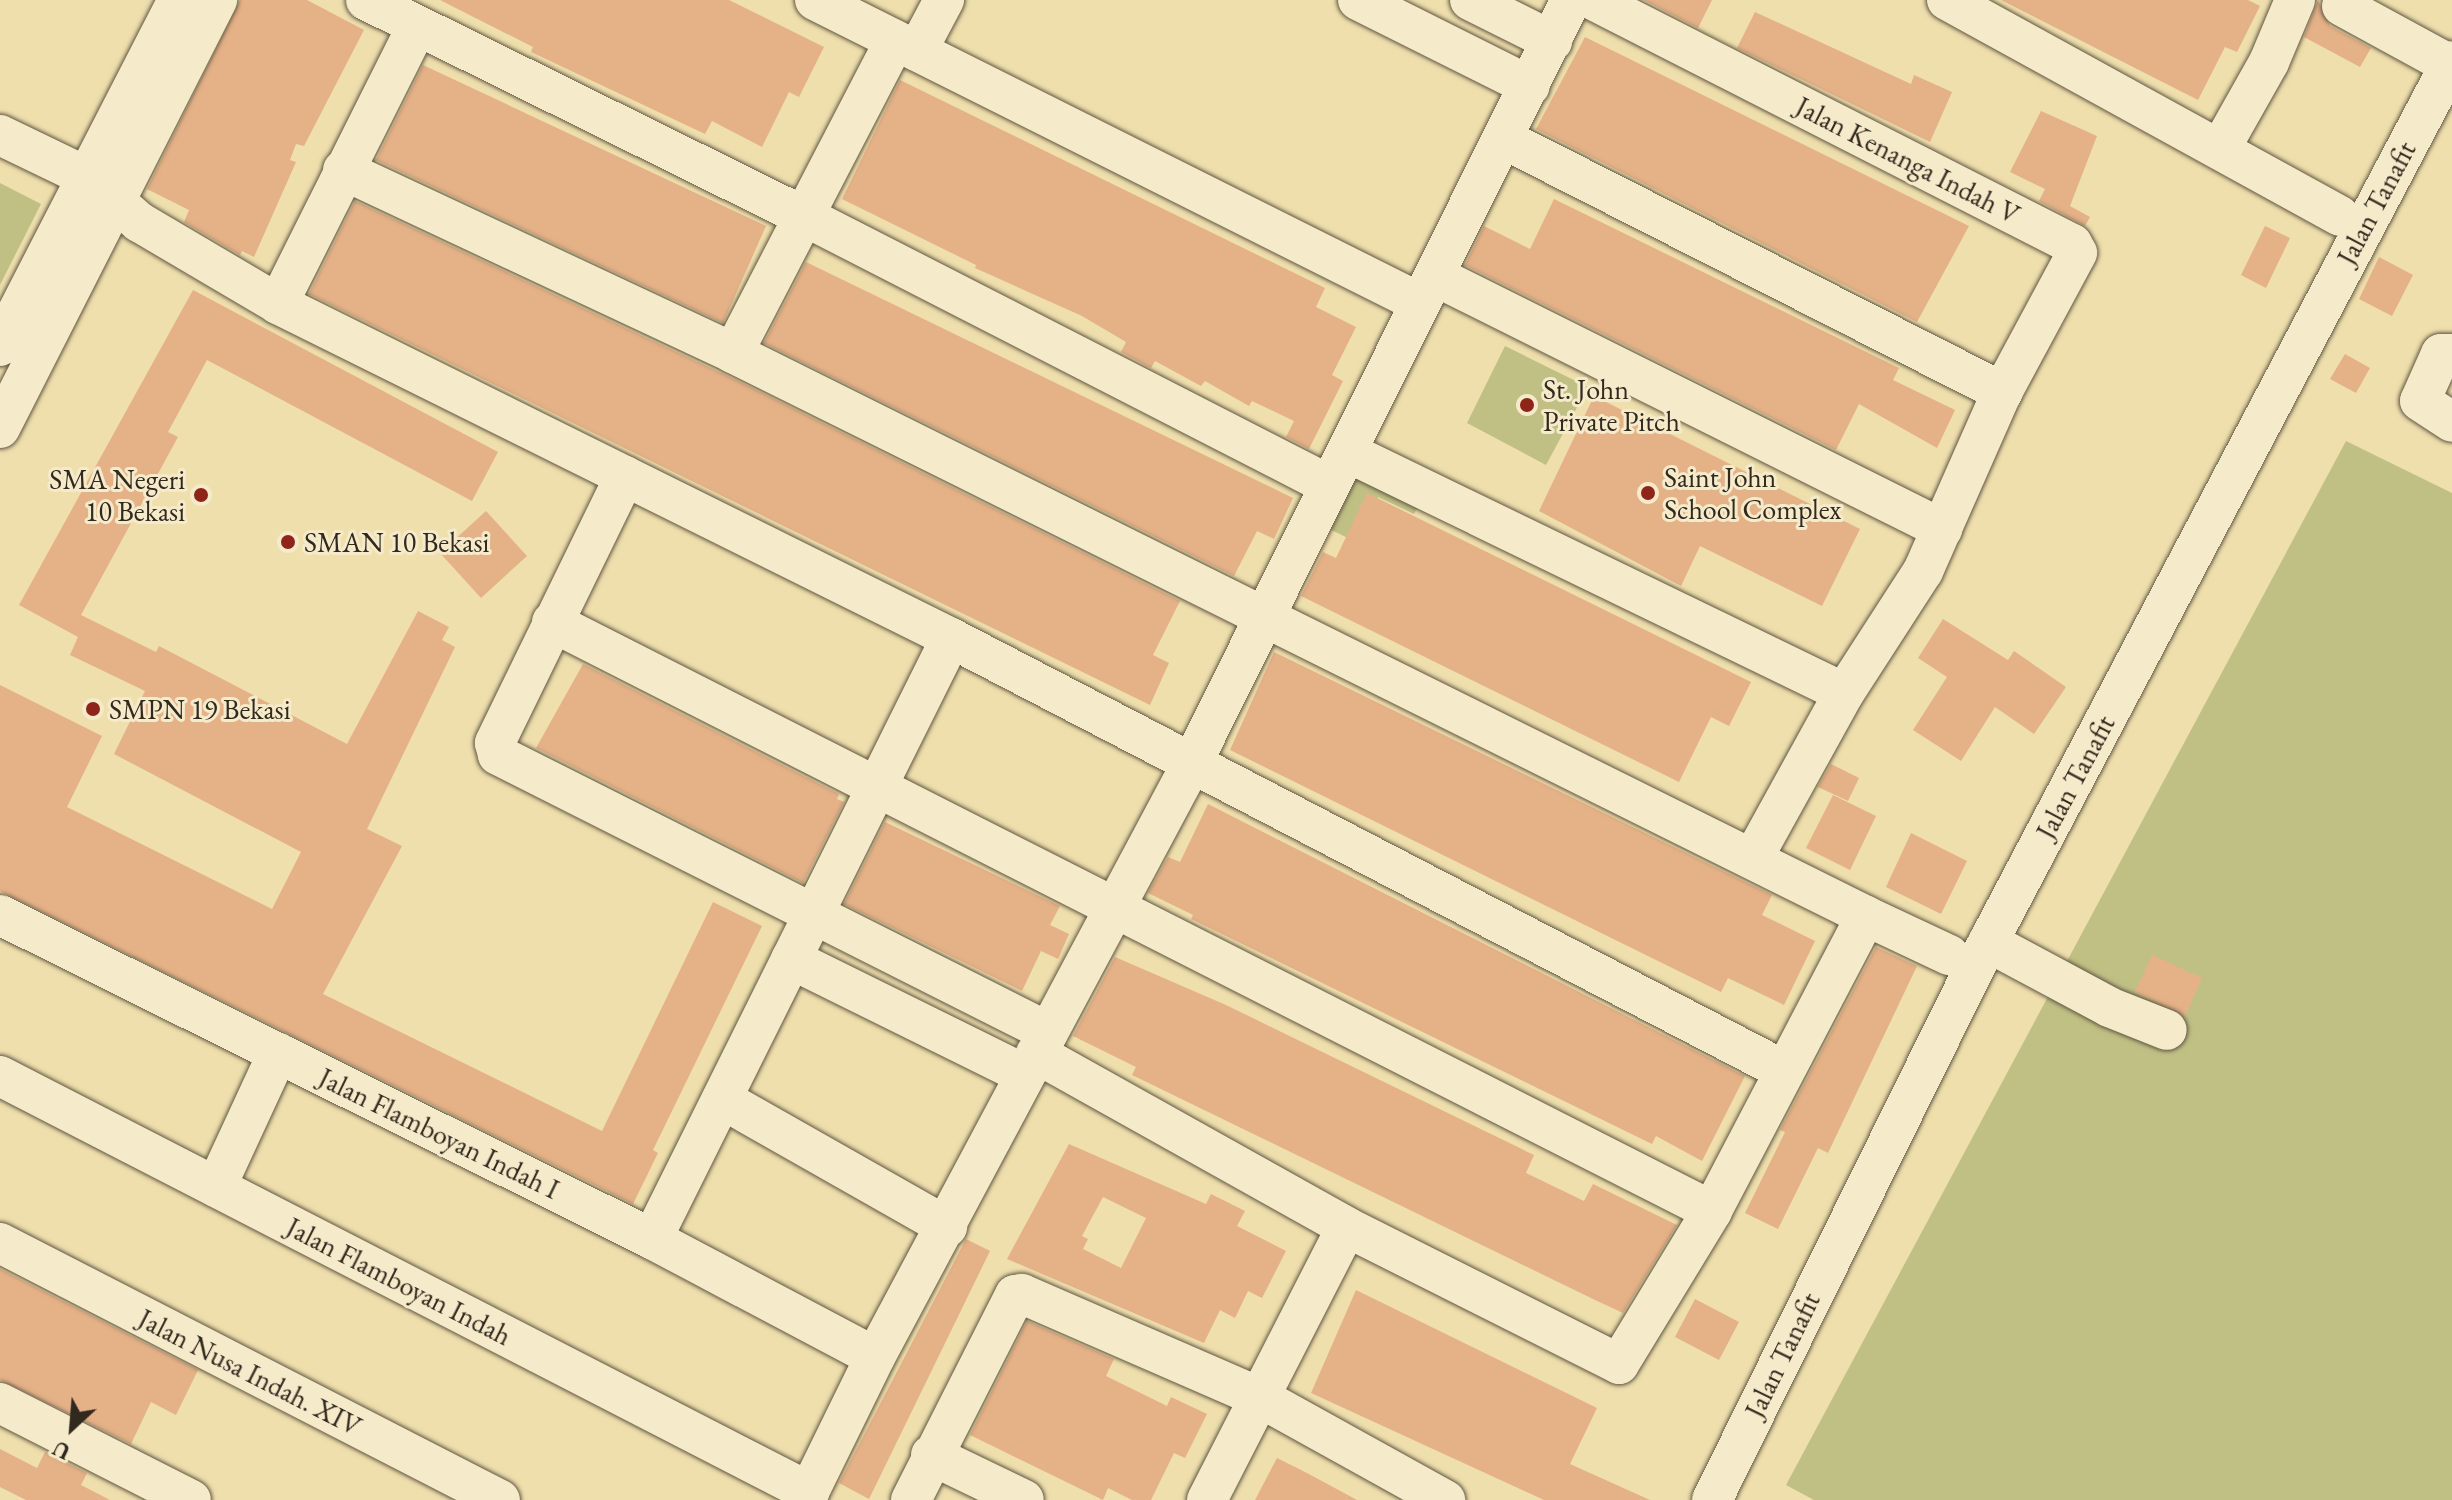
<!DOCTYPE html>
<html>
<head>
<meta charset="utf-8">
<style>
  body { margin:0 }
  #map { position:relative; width:2452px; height:1500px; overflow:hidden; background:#efdfad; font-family:"EB Garamond",serif }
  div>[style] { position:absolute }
  .green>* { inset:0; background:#c0c085 }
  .building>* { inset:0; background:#e5b187 }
  .roads { filter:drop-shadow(0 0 2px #605642) drop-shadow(0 0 2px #605642) }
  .minor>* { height:40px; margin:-20px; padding:0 20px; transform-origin:20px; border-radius:20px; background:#f5eaca }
  .dots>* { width:22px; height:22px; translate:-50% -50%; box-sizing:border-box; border:4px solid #f5eaca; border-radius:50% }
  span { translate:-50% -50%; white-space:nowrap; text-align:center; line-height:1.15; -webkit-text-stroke:6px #f5eaca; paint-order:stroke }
  .street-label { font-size:28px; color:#31281e }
  .poi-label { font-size:28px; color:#31281e }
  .left { translate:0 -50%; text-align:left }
  .right { translate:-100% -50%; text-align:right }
  .north { position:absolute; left:32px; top:1388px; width:80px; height:80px; -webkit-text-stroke:6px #f5eaca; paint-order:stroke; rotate:206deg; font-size:22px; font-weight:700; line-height:32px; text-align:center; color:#31281e }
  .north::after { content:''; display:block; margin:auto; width:28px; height:36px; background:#31281e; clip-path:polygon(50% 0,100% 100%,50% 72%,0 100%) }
</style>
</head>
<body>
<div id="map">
  <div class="green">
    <i style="clip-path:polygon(0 183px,41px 204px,0 285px)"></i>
    <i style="clip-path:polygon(1505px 346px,1588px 387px,1546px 465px,1467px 423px)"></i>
    <i style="clip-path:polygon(2346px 441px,2452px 493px,2452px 1500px,1814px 1500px,1786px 1485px)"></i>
    <i style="clip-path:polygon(1349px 457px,1425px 493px,1414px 514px,1378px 497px,1356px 542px,1317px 523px)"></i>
  </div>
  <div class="building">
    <i style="clip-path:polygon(240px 0,307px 0,364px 30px,304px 146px,296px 144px,290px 160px,296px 162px,254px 257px,242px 251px,240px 255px,184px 222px,189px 210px,147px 189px)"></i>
    <i style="clip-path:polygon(440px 0,729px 0,824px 47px,799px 97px,789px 92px,762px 147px,712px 121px,705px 134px,531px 52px,533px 47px)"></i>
    <i style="clip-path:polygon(1644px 0,1712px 0,1698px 28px)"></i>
    <i style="clip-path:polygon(2001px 0,2248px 0,2260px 6px,2237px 52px,2225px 47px,2198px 100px)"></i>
    <i style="clip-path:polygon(2318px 0,2330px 26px,2371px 48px,2360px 67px,2304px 37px)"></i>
    <i style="clip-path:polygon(1755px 12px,1911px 84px,1914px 75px,1952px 92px,1930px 142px,1737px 48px)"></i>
    <i style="clip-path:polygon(1585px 37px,1969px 226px,1917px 322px,1536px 129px)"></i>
    <i style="clip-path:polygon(423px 65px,766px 226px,723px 323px,376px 160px)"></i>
    <i style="clip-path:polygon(900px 80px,1325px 288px,1316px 307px,1356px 327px,1332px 375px,1343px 381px,1309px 449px,1286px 437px,1294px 421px,1252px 401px,1249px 406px,1205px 381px,1201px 386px,1155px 361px,1151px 368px,1121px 352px,1126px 342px,1082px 316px,975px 268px,976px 265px,842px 199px)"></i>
    <i style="clip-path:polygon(2041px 111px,2097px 136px,2070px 206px,2090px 217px,2085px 226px,2039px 201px,2045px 189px,2010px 172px)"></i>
    <i style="clip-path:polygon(1554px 199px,1899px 368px,1893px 380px,1955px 410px,1937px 448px,1859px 404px,1836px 450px,1465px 265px,1484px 226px,1530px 249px)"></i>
    <i style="clip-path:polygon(355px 201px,736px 380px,1180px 601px,1153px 655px,1169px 663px,1150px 705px,309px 294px)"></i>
    <i style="clip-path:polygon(2265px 226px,2290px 238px,2266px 288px,2241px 275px)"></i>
    <i style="clip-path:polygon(2379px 257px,2413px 275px,2392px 316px,2359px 299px)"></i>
    <i style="clip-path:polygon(806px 262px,1293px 498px,1274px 539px,1257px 531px,1234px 576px,764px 343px)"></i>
    <i style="clip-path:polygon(193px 290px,498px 452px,472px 501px,207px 360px,168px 432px,178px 437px,81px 615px,156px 652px,159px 646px,347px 744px,418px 611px,449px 627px,442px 640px,455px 647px,367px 829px,402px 846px,323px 994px,602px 1131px,713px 902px,762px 926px,653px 1150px,658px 1153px,633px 1204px,0 891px,0 685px,102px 736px,67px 807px,272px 909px,301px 852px,114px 754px,145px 691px,70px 655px,78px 637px,19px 605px)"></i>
    <i style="clip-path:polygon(2345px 354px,2370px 368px,2356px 393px,2330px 379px)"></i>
    <i style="clip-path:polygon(1594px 396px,1860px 529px,1822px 606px,1700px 546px,1681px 586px,1539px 511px)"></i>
    <i style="clip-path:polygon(1367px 493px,1751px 682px,1729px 726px,1711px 717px,1679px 782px,1301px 596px,1323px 552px,1336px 558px)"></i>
    <i style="clip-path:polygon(486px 511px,527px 556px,481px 598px,440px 553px)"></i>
    <i style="clip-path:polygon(1943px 619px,2008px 660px,2014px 651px,2066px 687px,2034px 734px,1995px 707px,1961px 761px,1913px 730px,1947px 677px,1918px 658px)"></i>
    <i style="clip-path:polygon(1274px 652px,1772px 895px,1762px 915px,1815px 941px,1784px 1005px,1728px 978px,1721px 992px,1230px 750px)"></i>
    <i style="clip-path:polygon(583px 664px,839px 794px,837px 799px,844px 802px,803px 883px,536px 748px)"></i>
    <i style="clip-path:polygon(1831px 764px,1859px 778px,1848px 801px,1818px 787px)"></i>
    <i style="clip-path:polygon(1833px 795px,1876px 816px,1850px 870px,1806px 848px)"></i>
    <i style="clip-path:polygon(1208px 804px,1745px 1076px,1702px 1161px,1656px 1136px,1652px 1144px,1191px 919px,1193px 915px,1148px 893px,1168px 857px,1180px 862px)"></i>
    <i style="clip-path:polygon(885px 822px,1060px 906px,1050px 925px,1069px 934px,1058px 959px,1041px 951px,1022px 991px,844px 904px)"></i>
    <i style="clip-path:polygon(1911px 833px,1967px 861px,1941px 914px,1886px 887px)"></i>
    <i style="clip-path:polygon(1876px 947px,1917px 966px,1828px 1153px,1818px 1148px,1778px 1229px,1745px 1213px,1785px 1132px,1780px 1130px)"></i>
    <i style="clip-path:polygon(2152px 955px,2202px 978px,2185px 1016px,2135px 992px)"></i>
    <i style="clip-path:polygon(1115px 957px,1226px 1005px,1534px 1155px,1526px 1173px,1584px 1201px,1593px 1184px,1677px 1225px,1623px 1313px,1593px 1299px,1132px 1075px,1136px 1067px,1073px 1036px)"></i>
    <i style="clip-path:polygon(evenodd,1069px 1144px,1206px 1204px,1211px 1194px,1245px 1211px,1237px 1226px,1286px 1251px,1262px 1298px,1248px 1291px,1235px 1318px,1220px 1310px,1204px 1343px,1007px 1259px,1069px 1144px,1103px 1197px,1146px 1218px,1121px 1268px,1083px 1249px,1088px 1239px,1082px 1236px,1103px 1197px)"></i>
    <i style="clip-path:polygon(966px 1239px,990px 1251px,869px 1499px,839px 1483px)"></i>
    <i style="clip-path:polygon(0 1269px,198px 1370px,176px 1415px,151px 1402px,131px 1444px,0 1380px)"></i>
    <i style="clip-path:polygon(1356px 1290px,1597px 1408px,1570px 1464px,1650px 1500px,1544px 1500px,1311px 1393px)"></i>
    <i style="clip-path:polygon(1695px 1299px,1739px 1322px,1719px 1360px,1675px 1337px)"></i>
    <i style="clip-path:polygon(1027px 1321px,1114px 1359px,1106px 1376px,1167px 1406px,1171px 1397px,1207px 1414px,1185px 1458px,1174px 1453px,1151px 1500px,1132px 1500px,1108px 1488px,1103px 1500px,970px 1435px)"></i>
    <i style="clip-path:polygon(0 1449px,37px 1468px,45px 1452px,87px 1473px,81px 1485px,110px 1500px,26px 1500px,0 1487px)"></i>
    <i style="clip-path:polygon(1277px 1458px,1307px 1473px,1357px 1500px,1255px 1500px)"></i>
  </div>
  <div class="roads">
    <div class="minor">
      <i style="left:366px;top:0;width:491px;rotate:26.3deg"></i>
      <i style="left:806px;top:217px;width:588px;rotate:27.13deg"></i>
      <i style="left:815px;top:0;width:677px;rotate:26.6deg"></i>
      <i style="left:1358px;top:0;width:192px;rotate:26.6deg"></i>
      <i style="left:1470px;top:0;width:92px;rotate:26.6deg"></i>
      <i style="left:1593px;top:0;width:538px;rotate:26.99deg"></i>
      <i style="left:2072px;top:244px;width:10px;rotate:61deg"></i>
      <i style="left:2077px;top:253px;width:158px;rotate:118.3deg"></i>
      <i style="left:2002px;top:392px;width:196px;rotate:113.8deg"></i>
      <i style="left:1923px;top:571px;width:145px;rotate:122.9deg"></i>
      <i style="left:1844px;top:693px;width:188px;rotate:118.9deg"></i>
      <i style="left:1947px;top:0;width:448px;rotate:28.8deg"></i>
      <i style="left:2342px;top:6px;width:123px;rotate:28.6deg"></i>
      <i style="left:917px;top:51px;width:58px;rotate:-62.1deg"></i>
      <i style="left:0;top:135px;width:99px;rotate:25.8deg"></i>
      <i style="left:89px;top:178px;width:67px;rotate:41.3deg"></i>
      <i style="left:139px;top:222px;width:161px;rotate:30.5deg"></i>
      <i style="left:278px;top:304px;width:751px;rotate:26.39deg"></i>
      <i style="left:951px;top:638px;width:937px;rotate:27.44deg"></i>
      <i style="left:1504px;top:139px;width:559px;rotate:26.93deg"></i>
      <i style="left:2220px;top:149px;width:100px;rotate:-60.6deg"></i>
      <i style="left:2269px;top:62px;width:67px;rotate:-67.2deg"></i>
      <i style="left:343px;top:170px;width:431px;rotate:25.1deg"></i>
      <i style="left:733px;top:353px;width:1265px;rotate:26.42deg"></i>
      <i style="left:1866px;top:916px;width:333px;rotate:117.6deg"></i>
      <i style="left:1712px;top:1211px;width:179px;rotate:121.3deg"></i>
      <i style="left:1619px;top:1364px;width:307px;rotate:-153.3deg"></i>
      <i style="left:1345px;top:1226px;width:354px;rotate:-150.8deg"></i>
      <i style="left:1435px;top:276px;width:567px;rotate:26.52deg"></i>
      <i style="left:278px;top:304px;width:311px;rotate:-63.4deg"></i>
      <i style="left:0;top:346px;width:389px;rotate:-62.8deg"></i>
      <i style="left:733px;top:353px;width:352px;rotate:-62.6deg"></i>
      <i style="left:2452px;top:354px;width:11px;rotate:180deg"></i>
      <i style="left:2441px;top:354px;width:51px;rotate:114.1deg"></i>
      <i style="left:2420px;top:401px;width:38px;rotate:33deg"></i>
      <i style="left:0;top:428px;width:480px;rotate:-63.1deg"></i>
      <i style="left:1347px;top:452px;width:552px;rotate:25.87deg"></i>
      <i style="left:625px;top:476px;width:297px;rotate:116deg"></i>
      <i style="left:495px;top:743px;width:12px;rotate:76deg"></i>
      <i style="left:498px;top:755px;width:616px;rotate:26.73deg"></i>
      <i style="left:552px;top:622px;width:1301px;rotate:26.92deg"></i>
      <i style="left:0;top:915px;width:728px;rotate:26.42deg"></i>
      <i style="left:652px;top:1239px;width:252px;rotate:27.9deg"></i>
      <i style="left:1866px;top:916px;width:92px;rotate:25.2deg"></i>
      <i style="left:1988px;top:942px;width:137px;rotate:28.2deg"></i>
      <i style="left:2109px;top:1007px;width:62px;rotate:21.6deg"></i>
      <i style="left:791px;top:959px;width:260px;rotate:26.3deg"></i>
      <i style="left:0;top:1076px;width:910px;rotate:27.21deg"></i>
      <i style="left:722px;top:1099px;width:259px;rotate:29.6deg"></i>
      <i style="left:216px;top:1187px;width:148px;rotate:-65.2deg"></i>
      <i style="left:652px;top:1239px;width:671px;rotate:-63.55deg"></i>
      <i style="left:0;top:1243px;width:562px;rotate:27.2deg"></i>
      <i style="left:0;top:1403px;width:214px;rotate:26.9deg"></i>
      <i style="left:931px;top:1455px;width:103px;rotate:25.8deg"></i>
      <i style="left:805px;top:1500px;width:159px;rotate:-63.9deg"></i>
      <i style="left:875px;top:1357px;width:673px;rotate:-61.91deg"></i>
      <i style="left:1192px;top:763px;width:852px;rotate:-63.59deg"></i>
      <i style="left:911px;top:1500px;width:230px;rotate:-63.1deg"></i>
      <i style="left:1015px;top:1295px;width:7px;rotate:-8deg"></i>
      <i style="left:1022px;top:1294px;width:258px;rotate:23.5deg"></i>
      <i style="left:1259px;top:1397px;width:213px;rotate:29deg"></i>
      <i style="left:1207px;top:1500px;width:288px;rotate:-62.9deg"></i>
      <i style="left:1712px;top:1500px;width:590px;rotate:-63.74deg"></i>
      <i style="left:1973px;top:971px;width:1028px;rotate:-62.24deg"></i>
    </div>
  </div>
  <div class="dots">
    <i style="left:1527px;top:405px;background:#8f2418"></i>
    <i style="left:1648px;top:493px;background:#8f2418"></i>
    <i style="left:201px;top:495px;background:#8f2418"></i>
    <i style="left:288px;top:542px;background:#8f2418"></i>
    <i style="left:93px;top:709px;background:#8f2418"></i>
  </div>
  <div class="street-label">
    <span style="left:1908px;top:160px;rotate:27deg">Jalan Kenanga Indah V</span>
    <span style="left:2376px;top:203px;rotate:-62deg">Jalan Tanafit</span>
    <span style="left:2075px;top:777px;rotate:-62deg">Jalan Tanafit</span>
    <span style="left:439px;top:1133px;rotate:26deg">Jalan Flamboyan Indah I</span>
    <span style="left:399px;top:1281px;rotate:27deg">Jalan Flamboyan Indah</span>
    <span style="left:1782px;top:1355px;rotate:-64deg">Jalan Tanafit</span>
    <span style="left:250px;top:1372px;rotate:27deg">Jalan Nusa Indah. XIV</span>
  </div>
  <div class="poi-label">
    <span class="left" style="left:1543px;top:405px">St. John<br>Private Pitch</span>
    <span class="left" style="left:1664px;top:493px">Saint John<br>School Complex</span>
    <span class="right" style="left:185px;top:495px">SMA Negeri<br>10 Bekasi</span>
    <span class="left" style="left:304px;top:542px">SMAN 10 Bekasi</span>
    <span class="left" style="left:109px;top:709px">SMPN 19 Bekasi</span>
  </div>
  <div class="north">U</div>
</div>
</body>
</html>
